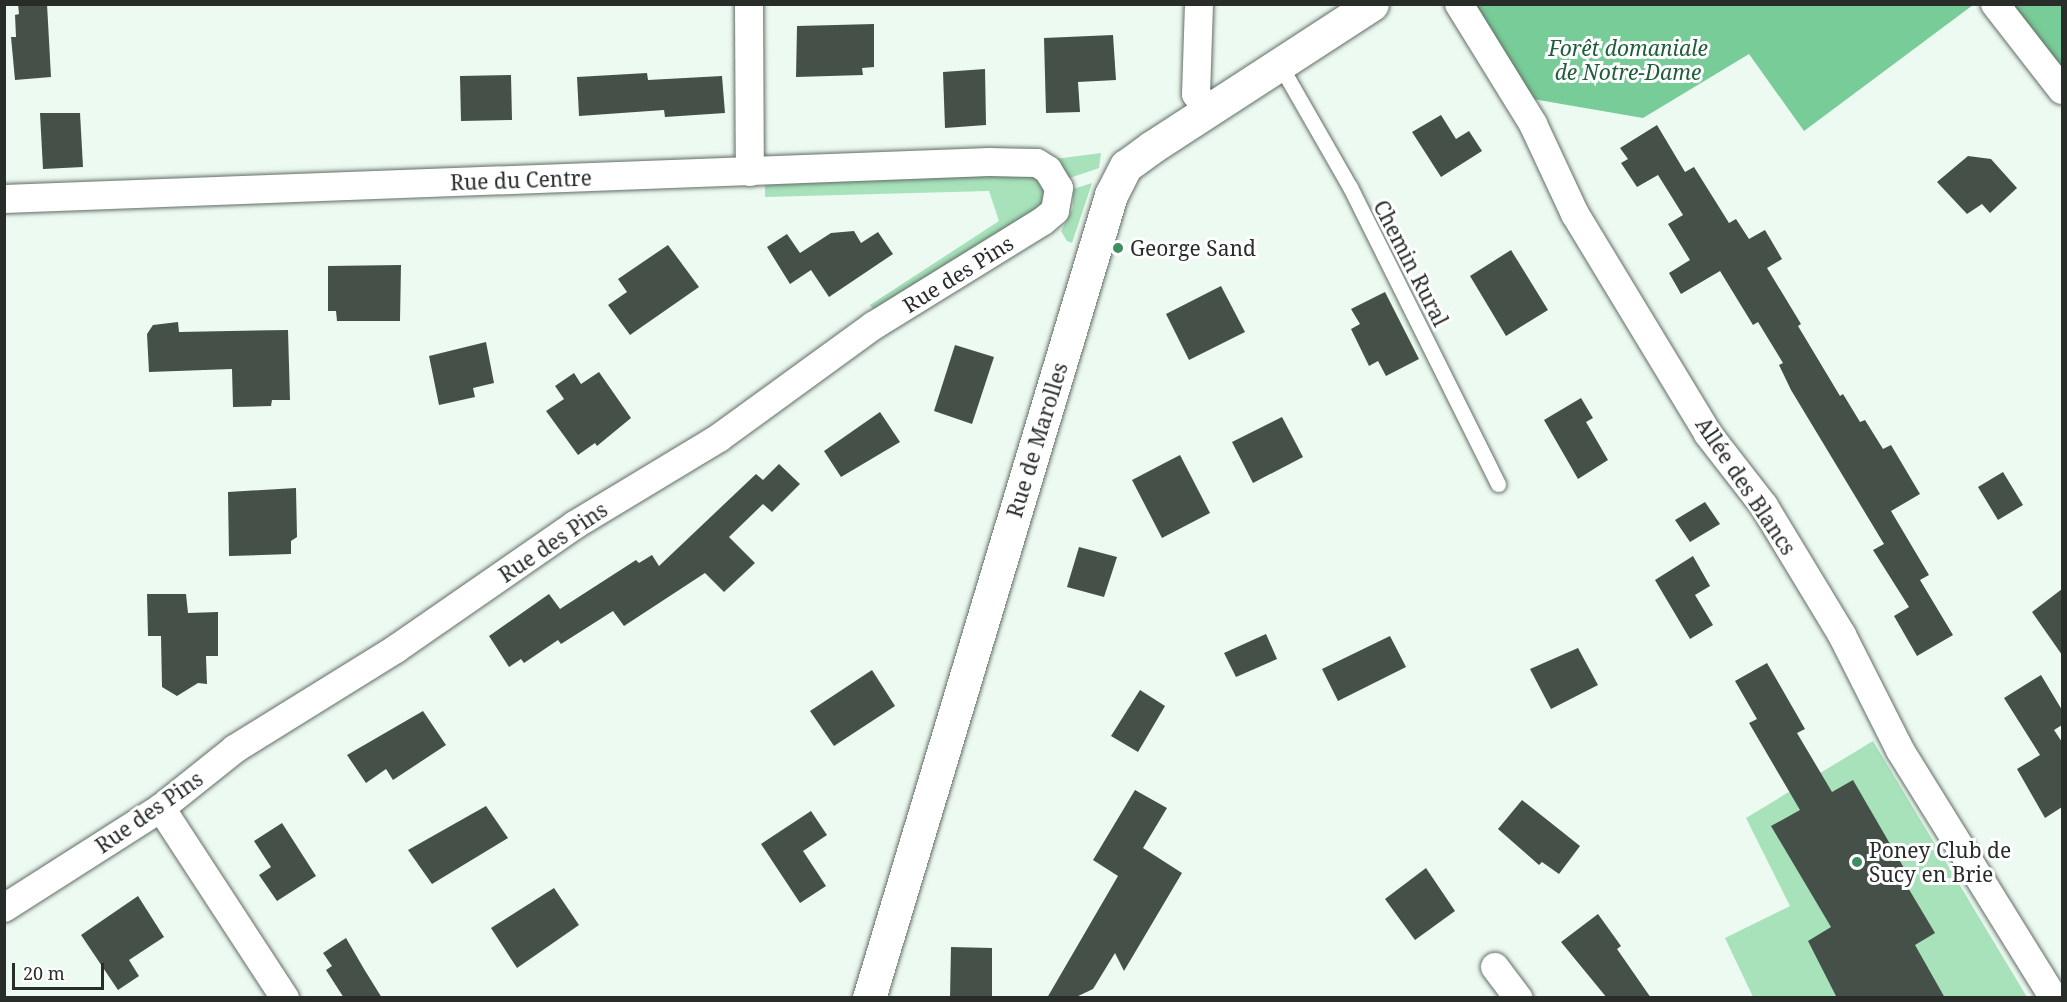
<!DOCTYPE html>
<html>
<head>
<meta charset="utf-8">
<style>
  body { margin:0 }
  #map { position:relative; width:2067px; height:1002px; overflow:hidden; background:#edfaf1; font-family:"Noto Serif",serif }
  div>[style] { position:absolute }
  .green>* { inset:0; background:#a7e2bb }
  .forest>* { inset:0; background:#78cc98 }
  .building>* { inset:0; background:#455048 }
  .roads { filter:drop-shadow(0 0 2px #626e66) drop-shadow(0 0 2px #626e66) }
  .lane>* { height:15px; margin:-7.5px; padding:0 7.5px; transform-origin:7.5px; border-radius:7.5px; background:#fff }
  .street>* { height:28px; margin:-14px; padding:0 14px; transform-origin:14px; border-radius:14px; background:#fff }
  .secondary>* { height:33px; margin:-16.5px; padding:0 16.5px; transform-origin:16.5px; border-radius:16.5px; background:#fff }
  .dots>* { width:16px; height:16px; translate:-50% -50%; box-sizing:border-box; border:3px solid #fff; border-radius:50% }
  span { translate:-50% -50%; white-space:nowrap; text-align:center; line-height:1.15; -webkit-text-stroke:6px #fff; paint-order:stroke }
  .park-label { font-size:21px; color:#1f5d3b; font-style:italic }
  .street-label { font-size:21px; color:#282d2a }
  .poi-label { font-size:21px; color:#282d2a }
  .left { translate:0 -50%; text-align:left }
  .frame { position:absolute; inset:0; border:6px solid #282d2a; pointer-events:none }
  .scale { position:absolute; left:12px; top:963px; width:92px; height:27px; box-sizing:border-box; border:3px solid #282d2a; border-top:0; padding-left:8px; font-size:18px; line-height:21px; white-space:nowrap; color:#282d2a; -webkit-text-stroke:4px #fff; paint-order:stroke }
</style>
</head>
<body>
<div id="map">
  <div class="green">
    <i style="clip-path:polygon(1101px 153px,1099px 168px,1067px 179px,1055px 159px)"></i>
    <i style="clip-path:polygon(1031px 170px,1047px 194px,1043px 207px,876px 313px,870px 305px,999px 221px,989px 191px,765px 197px,765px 185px)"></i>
    <i style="clip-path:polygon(1092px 183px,1072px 243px,1067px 241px,1061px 231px,1073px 208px,1073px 189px)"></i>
    <i style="clip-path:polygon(1873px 741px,2027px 997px,1753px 997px,1725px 938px,1790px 906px,1746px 818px)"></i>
  </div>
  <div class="forest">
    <i style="clip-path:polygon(1459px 5px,1973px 5px,1804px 131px,1749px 54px,1643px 118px,1515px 96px)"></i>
    <i style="clip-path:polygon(1995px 5px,2062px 5px,2062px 90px)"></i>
  </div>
  <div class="building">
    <i style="clip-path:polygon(18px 4px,47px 4px,51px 77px,15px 80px,11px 37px,16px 37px,15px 15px,19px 14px)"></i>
    <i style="clip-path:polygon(874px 24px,874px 67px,862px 68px,863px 75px,796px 77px,797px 26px)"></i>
    <i style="clip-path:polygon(1113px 35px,1116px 80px,1078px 82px,1080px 112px,1046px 113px,1044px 38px)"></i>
    <i style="clip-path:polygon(985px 69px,986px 125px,945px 128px,943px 72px)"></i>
    <i style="clip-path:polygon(647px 73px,648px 80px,722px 76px,725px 113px,665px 117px,664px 110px,579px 116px,577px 77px)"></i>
    <i style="clip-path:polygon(511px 75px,512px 120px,461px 121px,460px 76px)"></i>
    <i style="clip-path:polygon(40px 113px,80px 113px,83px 167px,43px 169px)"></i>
    <i style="clip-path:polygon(1441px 115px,1456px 139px,1469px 131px,1482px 151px,1441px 177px,1412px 132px)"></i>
    <i style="clip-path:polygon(1657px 125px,1685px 172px,1694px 167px,1729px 223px,1736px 219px,1749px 239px,1765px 230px,1782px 259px,1767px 268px,1801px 324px,1798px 326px,1840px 396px,1843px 394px,1860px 422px,1865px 420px,1883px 449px,1891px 445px,1920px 494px,1891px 511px,1929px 575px,1920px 580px,1953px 635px,1917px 656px,1894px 616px,1909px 607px,1873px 550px,1884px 544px,1791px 390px,1779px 365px,1783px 363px,1758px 322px,1753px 325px,1720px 271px,1681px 294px,1669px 273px,1690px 260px,1668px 224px,1683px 215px,1658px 175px,1637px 187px,1621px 163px,1628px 159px,1620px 148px)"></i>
    <i style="clip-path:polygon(1968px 156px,1991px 159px,2017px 188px,1990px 213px,1982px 204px,1967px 214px,1937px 182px)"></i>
    <i style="clip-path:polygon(854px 231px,861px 243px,878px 232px,893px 254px,829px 297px,811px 270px,790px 284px,767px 247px,787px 234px,800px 253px,831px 233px)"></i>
    <i style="clip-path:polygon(668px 245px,699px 287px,630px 335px,608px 305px,627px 292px,618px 279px)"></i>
    <i style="clip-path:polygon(1511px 250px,1548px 310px,1506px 336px,1470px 276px)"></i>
    <i style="clip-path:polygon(401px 265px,400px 321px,337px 321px,336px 311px,328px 311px,328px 266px)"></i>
    <i style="clip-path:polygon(1221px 286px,1245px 332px,1189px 360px,1166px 314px)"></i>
    <i style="clip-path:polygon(1385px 292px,1419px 359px,1386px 376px,1378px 361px,1369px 366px,1351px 329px,1360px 324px,1351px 309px)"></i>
    <i style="clip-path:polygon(178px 322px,179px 332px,288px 330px,290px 400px,272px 400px,271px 406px,233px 407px,232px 369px,149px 372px,147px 334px,153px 325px)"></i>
    <i style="clip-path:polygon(486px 342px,494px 383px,473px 388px,475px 397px,439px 405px,429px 356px)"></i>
    <i style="clip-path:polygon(955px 345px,994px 357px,972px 424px,934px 411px)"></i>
    <i style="clip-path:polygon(599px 372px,631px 418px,597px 446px,595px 443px,578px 455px,546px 411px,564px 399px,555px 386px,574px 373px,581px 384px)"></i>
    <i style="clip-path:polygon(1581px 398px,1593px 418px,1586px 422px,1608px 460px,1578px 479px,1544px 420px)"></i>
    <i style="clip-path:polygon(880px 412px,900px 442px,841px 477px,824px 451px)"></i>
    <i style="clip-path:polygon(1282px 417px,1303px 457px,1253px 483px,1232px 442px)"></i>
    <i style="clip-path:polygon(1180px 455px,1210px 513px,1162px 538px,1132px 480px)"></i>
    <i style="clip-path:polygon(779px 464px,800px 484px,772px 512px,763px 504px,729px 537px,755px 563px,724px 592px,705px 573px,624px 626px,613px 611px,561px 644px,558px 640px,524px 663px,521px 659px,509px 667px,489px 636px,549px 594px,560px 609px,636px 560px,639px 563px,652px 555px,659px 566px,756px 474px,763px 480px)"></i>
    <i style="clip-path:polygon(2003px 472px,2023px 505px,1998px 520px,1978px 487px)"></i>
    <i style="clip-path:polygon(296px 488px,297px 537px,291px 541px,291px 554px,229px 556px,228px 492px)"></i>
    <i style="clip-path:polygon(1705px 502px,1720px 524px,1690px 542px,1675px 520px)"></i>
    <i style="clip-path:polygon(1079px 547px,1117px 557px,1104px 597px,1067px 587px)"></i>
    <i style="clip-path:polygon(1693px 556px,1710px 586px,1695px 595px,1713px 625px,1690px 639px,1655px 580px)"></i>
    <i style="clip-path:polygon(2062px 589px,2062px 655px,2032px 612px)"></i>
    <i style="clip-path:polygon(147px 594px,186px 594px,188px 613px,218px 612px,218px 656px,206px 656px,207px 684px,198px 683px,177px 696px,162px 687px,161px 636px,148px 636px)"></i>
    <i style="clip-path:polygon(1266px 634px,1277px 659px,1236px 677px,1224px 653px)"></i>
    <i style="clip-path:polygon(1390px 636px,1406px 667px,1338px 701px,1322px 669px)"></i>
    <i style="clip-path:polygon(1578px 648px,1598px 685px,1551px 709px,1530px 669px)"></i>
    <i style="clip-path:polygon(1767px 663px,1805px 729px,1797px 733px,1832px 792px,1853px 780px,1904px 868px,1898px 871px,1935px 933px,1915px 945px,1945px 998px,1837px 998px,1808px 941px,1831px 927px,1771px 826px,1800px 810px,1749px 723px,1757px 719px,1735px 681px)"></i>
    <i style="clip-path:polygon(872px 670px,895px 706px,834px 746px,810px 711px)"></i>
    <i style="clip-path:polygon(2041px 675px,2062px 710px,2062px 725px,2054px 730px,2062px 742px,2062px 807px,2045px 818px,2017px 769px,2040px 755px,2004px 698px)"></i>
    <i style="clip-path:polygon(1140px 690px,1165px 706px,1138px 752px,1111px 736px)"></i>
    <i style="clip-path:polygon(423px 711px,446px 745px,393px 780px,386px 769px,366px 783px,347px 755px)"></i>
    <i style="clip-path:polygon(1135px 790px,1167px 808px,1143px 848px,1182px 873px,1124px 971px,1115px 953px,1093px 989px,1074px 998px,1047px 998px,1118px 876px,1093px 860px)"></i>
    <i style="clip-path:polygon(1522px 800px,1580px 846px,1559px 874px,1542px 862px,1539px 865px,1498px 829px)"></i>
    <i style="clip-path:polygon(486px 806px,508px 838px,432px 884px,408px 850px)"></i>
    <i style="clip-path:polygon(811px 811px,827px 835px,803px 851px,826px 886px,800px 903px,761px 844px)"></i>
    <i style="clip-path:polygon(282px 823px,316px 876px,277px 901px,259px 875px,271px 867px,254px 841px)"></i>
    <i style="clip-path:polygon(1426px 868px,1455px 911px,1415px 940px,1385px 899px)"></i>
    <i style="clip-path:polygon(554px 888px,579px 925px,517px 968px,491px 928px)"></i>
    <i style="clip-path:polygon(138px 896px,164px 937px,129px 960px,139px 976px,118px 990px,81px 935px)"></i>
    <i style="clip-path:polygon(1598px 914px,1621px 946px,1617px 949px,1651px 998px,1607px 998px,1561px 942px)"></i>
    <i style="clip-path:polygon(346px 938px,364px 969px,382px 998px,344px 998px,326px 970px,332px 966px,323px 953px)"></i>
    <i style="clip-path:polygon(951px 947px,992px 948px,992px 998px,950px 998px)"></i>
  </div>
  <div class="roads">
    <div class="lane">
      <i style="left:1280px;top:65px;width:141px;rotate:60.2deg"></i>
      <i style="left:1350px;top:187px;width:332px;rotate:63.5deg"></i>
    </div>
    <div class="street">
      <i style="left:749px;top:4px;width:168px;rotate:89.7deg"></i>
      <i style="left:1199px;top:4px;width:90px;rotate:91.9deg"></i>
      <i style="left:1196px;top:94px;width:21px;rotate:53deg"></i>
      <i style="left:1459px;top:4px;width:141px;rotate:58.3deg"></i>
      <i style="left:1533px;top:124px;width:99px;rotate:65deg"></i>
      <i style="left:1575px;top:214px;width:257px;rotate:58.8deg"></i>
      <i style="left:1708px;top:434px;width:91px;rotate:52.1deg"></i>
      <i style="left:1764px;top:506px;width:151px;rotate:58.8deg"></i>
      <i style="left:1842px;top:635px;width:129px;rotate:63.2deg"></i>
      <i style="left:1900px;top:750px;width:292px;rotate:58.2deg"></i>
      <i style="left:1995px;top:4px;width:109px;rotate:52.1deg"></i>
      <i style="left:4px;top:199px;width:986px;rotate:-2.15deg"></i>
      <i style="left:989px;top:162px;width:48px;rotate:1.2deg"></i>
      <i style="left:1037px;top:163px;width:13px;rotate:32deg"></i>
      <i style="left:1048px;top:170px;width:21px;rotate:59deg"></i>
      <i style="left:1059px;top:188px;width:23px;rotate:100deg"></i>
      <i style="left:1055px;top:211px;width:16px;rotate:140deg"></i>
      <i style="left:1043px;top:221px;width:200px;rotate:148.3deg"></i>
      <i style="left:873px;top:326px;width:190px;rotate:144deg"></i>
      <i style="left:719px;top:438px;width:168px;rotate:148.9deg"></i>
      <i style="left:575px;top:525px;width:218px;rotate:145.3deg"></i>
      <i style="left:396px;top:649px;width:190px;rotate:148.2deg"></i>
      <i style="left:235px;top:749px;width:95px;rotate:141.4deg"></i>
      <i style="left:161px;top:808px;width:186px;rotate:147.5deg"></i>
      <i style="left:161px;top:808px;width:227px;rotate:56.9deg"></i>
      <i style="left:1495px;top:967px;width:39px;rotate:53deg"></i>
    </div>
    <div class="secondary">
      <i style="left:869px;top:998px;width:839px;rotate:-73.23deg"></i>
      <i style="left:1111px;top:195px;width:33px;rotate:-63deg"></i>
      <i style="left:1126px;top:166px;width:32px;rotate:-36deg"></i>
      <i style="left:1152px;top:147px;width:262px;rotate:-33deg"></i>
    </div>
  </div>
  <div class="dots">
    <i style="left:1118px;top:248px;background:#3e8f60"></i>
    <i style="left:1857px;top:862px;background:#3e8f60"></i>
  </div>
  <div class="park-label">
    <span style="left:1628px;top:60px">Forêt domaniale<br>de Notre-Dame</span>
  </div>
  <div class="street-label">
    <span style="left:521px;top:180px;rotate:-2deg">Rue du Centre</span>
    <span style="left:1411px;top:263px;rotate:63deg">Chemin Rural</span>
    <span style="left:958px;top:274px;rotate:-32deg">Rue des Pins</span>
    <span style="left:1037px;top:440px;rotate:-73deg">Rue de Marolles</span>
    <span style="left:1746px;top:486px;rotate:56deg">Allée des Blancs</span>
    <span style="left:553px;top:542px;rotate:-34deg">Rue des Pins</span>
    <span style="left:149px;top:812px;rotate:-35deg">Rue des Pins</span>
  </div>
  <div class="poi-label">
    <span class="left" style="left:1130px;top:248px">George Sand</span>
    <span class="left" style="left:1869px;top:862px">Poney Club de<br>Sucy en Brie</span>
  </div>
  <div class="frame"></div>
  <div class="scale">20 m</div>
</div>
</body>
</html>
